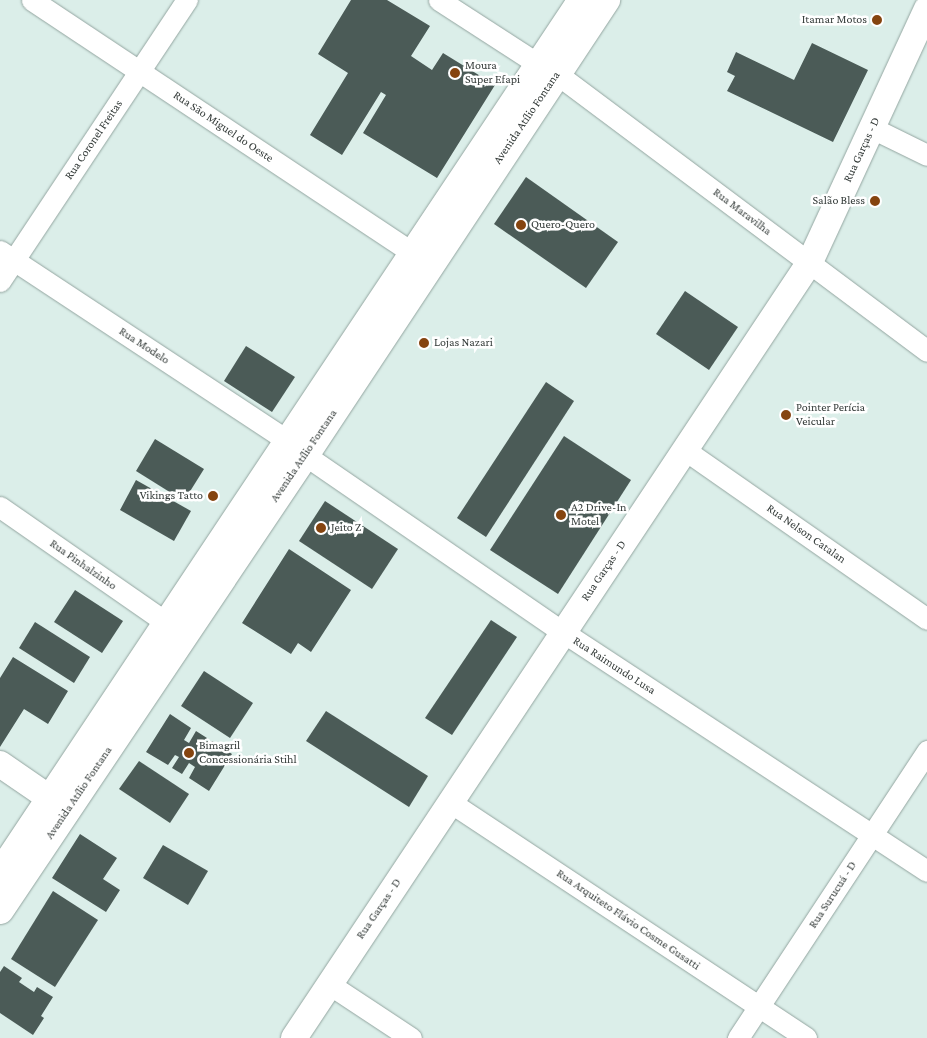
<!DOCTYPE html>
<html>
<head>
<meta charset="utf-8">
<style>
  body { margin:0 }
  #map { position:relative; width:927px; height:1038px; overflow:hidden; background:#dbeee9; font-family:"Crimson Pro",serif }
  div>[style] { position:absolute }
  .building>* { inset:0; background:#4b5b57 }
  .roads { filter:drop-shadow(0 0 1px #93a5a0) drop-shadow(0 0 1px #93a5a0) }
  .minor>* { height:21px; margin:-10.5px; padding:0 10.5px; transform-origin:10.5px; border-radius:10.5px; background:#fff }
  .tertiary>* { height:26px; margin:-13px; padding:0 13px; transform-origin:13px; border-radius:13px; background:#fff }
  .secondary>* { height:28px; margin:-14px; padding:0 14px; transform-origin:14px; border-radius:14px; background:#fff }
  .dots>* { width:14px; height:14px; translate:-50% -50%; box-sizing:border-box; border:2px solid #fff; border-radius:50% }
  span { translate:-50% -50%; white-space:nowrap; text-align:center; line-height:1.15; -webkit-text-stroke:5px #fff; paint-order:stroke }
  .poi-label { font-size:12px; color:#343b39 }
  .right { translate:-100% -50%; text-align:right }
  .left { translate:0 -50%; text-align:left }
  .street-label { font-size:12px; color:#343b39 }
</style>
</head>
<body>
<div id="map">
  <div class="building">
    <i style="clip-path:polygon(351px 0,387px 0,430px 26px,411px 56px,432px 70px,443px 53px,495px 85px,437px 178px,363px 133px,386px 95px,381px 92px,342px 155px,310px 135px,348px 73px,318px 54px)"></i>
    <i style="clip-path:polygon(812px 43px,868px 70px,833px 142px,727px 91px,735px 76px,727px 72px,736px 52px,794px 80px)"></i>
    <i style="clip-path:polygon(526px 177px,618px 242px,586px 288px,494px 224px)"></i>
    <i style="clip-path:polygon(685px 291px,738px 327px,709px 370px,656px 334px)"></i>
    <i style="clip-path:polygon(246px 346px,295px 377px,272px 412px,224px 381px)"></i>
    <i style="clip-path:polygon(546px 382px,574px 401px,486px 537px,457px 518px)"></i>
    <i style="clip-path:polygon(564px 436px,631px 480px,558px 594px,490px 550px)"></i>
    <i style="clip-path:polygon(155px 439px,204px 469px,184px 501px,136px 471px)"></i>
    <i style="clip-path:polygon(136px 480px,191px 511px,174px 541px,120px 510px)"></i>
    <i style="clip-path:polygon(325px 501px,398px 549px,372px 589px,299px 541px)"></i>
    <i style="clip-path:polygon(289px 549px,351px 590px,311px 652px,298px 643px,291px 654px,242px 623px)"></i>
    <i style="clip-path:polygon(75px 590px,123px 621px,102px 653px,54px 622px)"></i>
    <i style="clip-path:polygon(491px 620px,517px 637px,452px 735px,425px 718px)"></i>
    <i style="clip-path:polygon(35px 622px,90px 657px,74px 683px,19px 648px)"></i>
    <i style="clip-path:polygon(13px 657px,68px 691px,48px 724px,24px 709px,0 747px,0 678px)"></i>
    <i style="clip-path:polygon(204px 671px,253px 703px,230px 738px,181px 706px)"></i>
    <i style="clip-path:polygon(326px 711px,428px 776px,409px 807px,306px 741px)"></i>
    <i style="clip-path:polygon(170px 714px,191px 728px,184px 740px,189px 743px,196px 731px,207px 738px,200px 748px,205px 752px,212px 741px,232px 754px,209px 791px,189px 778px,195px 767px,189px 763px,182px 774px,172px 768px,179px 757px,175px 755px,168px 765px,146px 752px)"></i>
    <i style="clip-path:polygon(139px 761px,189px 794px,170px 823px,119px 789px)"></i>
    <i style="clip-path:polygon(80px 834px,117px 858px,103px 879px,120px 890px,106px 912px,52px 878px)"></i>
    <i style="clip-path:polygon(163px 845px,208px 871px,188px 905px,143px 878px)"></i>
    <i style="clip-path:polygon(53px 891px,98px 920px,55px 987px,11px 959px)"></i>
    <i style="clip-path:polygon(4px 966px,22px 978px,19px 982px,34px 992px,37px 987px,53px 997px,41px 1016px,44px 1018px,33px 1035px,0 1013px,0 972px)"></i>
  </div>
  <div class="roads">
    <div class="minor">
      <i style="left:32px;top:0;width:457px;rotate:33.6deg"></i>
      <i style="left:439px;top:0;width:118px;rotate:32.9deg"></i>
      <i style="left:557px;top:74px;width:462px;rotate:36.8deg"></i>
      <i style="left:872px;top:128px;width:61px;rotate:26.1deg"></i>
      <i style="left:0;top:251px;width:345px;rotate:33.4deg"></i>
      <i style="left:0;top:281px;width:338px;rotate:-56.4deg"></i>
      <i style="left:685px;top:450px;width:295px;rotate:34.9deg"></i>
      <i style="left:305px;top:455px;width:313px;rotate:34.5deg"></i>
      <i style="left:563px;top:632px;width:435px;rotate:33.3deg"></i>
      <i style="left:0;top:507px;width:203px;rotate:34.8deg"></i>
      <i style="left:450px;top:802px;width:427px;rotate:33.5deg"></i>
      <i style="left:329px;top:984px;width:98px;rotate:33.4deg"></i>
      <i style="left:738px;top:1038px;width:344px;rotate:-56.6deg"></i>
    </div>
    <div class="tertiary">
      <i style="left:0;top:764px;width:81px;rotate:34.5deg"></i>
      <i style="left:294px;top:1038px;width:932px;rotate:-56.38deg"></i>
      <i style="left:810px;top:262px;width:279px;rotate:-65.2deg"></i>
    </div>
    <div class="secondary">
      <i style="left:0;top:874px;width:1050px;rotate:-56.34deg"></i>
      <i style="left:0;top:910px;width:548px;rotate:-56.16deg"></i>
      <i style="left:305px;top:455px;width:546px;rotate:-56.51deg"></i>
    </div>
  </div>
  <div class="dots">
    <i style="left:877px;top:20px;background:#85440f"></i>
    <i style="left:455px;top:73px;background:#85440f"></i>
    <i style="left:875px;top:201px;background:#85440f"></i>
    <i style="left:521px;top:225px;background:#85440f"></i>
    <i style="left:424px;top:343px;background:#85440f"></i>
    <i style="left:786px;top:415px;background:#85440f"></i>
    <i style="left:213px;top:496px;background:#85440f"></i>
    <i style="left:561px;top:515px;background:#85440f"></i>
    <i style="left:321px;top:528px;background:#85440f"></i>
    <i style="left:189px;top:753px;background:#85440f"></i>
  </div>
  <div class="poi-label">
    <span class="right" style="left:867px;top:20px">Itamar Motos</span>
    <span class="left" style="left:465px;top:73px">Moura<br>Super Efapi</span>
    <span class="right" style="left:865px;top:201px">Salão Bless</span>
    <span class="left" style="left:531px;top:225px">Quero-Quero</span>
    <span class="left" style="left:434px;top:343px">Lojas Nazari</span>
    <span class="left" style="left:796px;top:415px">Pointer Perícia<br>Veicular</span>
    <span class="right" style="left:203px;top:496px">Vikings Tatto</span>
    <span class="left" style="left:571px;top:515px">A2 Drive-In<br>Motel</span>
    <span class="left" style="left:331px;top:528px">Jeito Z</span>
    <span class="left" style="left:199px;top:753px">Bimagril<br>Concessionária Stihl</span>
  </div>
  <div class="street-label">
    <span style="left:527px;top:118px;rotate:-56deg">Avenida Atílio Fontana</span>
    <span style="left:223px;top:127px;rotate:34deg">Rua São Miguel do Oeste</span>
    <span style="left:94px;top:140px;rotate:-56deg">Rua Coronel Freitas</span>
    <span style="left:862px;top:150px;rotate:-65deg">Rua Garças - D</span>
    <span style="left:742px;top:212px;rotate:37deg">Rua Maravilha</span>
    <span style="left:144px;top:346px;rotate:33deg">Rua Modelo</span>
    <span style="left:304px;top:456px;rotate:-56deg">Avenida Atílio Fontana</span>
    <span style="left:806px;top:534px;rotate:35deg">Rua Nelson Catalan</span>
    <span style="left:83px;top:565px;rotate:35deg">Rua Pinhalzinho</span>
    <span style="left:604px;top:571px;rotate:-56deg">Rua Garças - D</span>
    <span style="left:614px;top:666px;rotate:33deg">Rua Raimundo Lusa</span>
    <span style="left:79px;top:793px;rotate:-56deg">Avenida Atílio Fontana</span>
    <span style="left:833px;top:895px;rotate:-57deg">Rua Surucuá - D</span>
    <span style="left:379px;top:909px;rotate:-56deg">Rua Garças - D</span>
    <span style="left:628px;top:920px;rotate:34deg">Rua Arquiteto Flávio Cosme Gusatti</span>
  </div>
</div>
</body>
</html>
